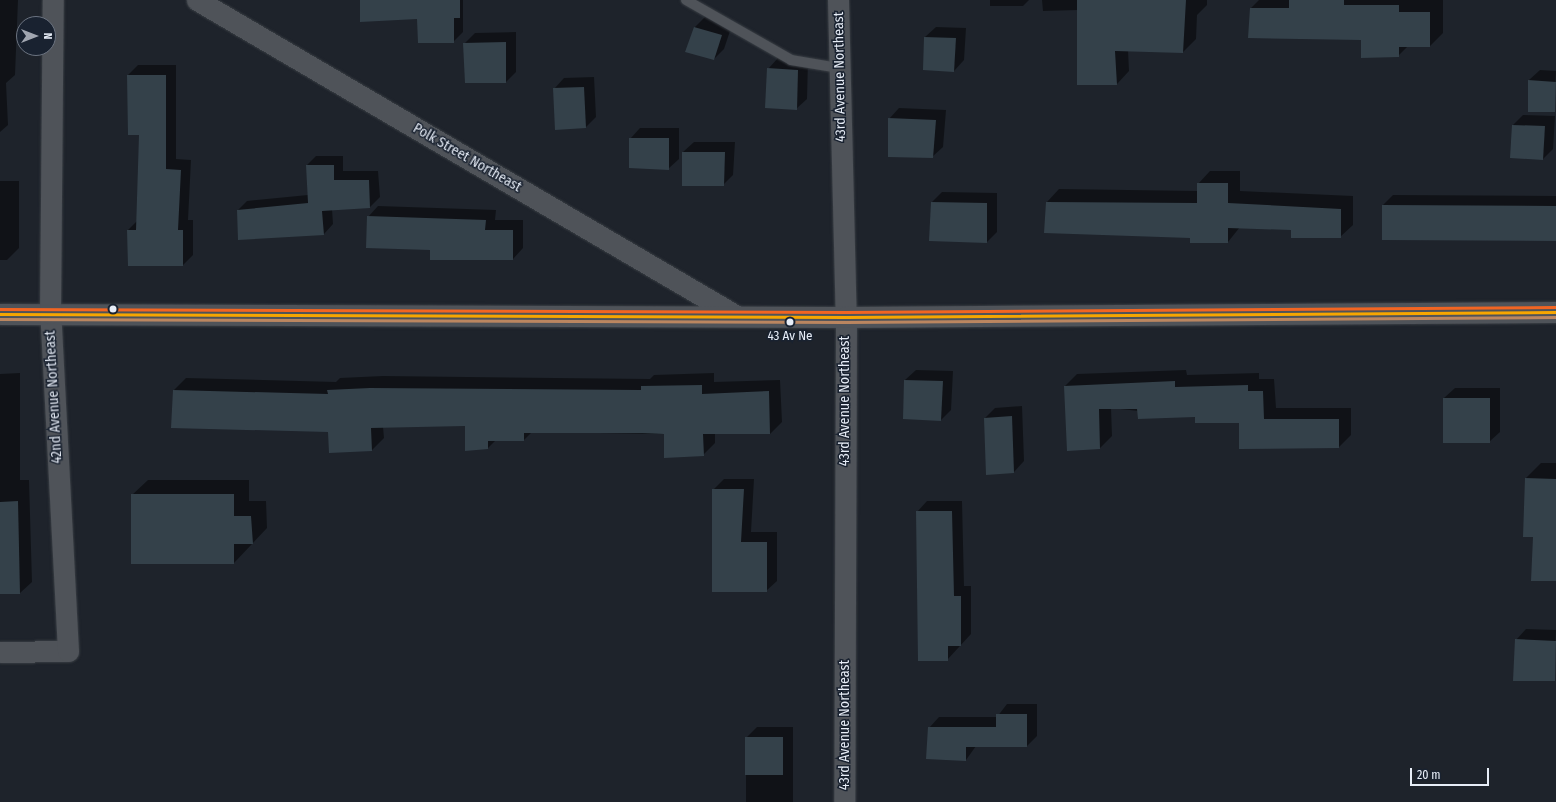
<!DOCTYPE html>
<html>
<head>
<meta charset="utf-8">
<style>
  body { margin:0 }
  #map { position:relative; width:1556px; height:802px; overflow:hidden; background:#1e232b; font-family:"Fira Sans Condensed",sans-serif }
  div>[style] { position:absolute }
  .shadow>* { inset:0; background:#0007 }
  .building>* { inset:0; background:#34414a }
  .roads { filter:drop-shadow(0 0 1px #393e44) drop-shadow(0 0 1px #393e44) }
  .lane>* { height:10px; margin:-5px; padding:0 5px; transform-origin:5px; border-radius:5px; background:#4f5359 }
  .street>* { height:21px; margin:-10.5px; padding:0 10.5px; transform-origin:10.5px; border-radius:10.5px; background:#4f5359 }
  .bus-1>* { height:3px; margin:-1.5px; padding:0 1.5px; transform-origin:1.5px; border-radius:1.5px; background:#f7a600 }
  .bus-2>* { height:3px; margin:-1.5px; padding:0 1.5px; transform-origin:1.5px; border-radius:1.5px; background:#bb8660 }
  .bus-3>* { height:3px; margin:-1.5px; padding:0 1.5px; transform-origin:1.5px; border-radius:1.5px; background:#f26522 }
  .dots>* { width:11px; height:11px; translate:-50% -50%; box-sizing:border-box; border:2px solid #192230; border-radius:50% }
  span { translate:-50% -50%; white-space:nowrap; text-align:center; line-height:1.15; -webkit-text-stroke:3px #192230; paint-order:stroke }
  .bus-label { font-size:13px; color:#e7edf7 }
  .street-label { font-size:14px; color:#e7edf7 }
  .north { position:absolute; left:16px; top:16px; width:40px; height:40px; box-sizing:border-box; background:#192230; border:1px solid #6b7380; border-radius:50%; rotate:90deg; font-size:11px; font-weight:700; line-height:16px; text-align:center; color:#e7edf7 }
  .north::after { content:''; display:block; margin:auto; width:14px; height:18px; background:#a1a6b0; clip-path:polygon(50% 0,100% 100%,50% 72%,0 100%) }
  .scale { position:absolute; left:1410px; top:768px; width:79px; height:18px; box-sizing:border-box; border:2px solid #e7edf7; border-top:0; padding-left:5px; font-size:12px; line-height:14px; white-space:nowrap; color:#e7edf7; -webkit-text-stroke:3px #192230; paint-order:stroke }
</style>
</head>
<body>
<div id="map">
  <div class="shadow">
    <i style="clip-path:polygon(0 0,18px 0,15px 75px,6px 83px,8px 125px,0 132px)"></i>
    <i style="clip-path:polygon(361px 0,463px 0,463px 32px,453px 42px,418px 18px)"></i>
    <i style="clip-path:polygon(990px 0,1029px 0,1023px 6px,990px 6px)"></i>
    <i style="clip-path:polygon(1042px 0,1207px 0,1207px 5px,1197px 15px,1196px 39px,1183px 52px,1128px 50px,1129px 71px,1117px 84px,1078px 10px,1043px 11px)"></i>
    <i style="clip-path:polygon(1259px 0,1443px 0,1443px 33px,1430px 46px,1408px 46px,1398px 56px,1362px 39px,1250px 9px)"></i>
    <i style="clip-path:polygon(705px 17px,732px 25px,724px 49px,714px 59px,687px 51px,695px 27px)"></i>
    <i style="clip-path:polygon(936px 27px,966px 28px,964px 60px,954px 71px,925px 37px)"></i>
    <i style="clip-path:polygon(516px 32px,516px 72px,506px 82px,466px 82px,464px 44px,475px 33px)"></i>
    <i style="clip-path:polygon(778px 58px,808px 60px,807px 99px,796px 109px,768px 69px)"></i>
    <i style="clip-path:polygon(138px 65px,176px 65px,176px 159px,191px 160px,188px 220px,193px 220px,193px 255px,183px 265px,128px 230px,138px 220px,140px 134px,128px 75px)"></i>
    <i style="clip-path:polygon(1540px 70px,1556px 71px,1554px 111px,1529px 80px)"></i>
    <i style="clip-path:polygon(594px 77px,596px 117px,586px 127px,554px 89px,564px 78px)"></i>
    <i style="clip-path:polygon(899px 108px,946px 110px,943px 147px,932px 157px,889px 119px)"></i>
    <i style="clip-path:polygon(1523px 115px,1555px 116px,1553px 149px,1543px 159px,1513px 125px)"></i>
    <i style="clip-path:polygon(640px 128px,679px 128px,679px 159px,668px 169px,630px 139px)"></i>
    <i style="clip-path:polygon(694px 142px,735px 142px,733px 175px,723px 185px,683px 185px,683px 152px)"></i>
    <i style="clip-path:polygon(316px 156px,343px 156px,343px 171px,378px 171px,380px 197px,370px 207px,332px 209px,333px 224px,324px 234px,238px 210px,247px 201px,308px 195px,307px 165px)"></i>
    <i style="clip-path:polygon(1210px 171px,1240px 171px,1240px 191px,1353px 196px,1353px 225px,1340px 237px,1292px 229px,1240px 227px,1228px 242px,1191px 237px,1045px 232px,1047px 202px,1059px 189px,1198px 191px,1198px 184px)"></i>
    <i style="clip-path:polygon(0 181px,19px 181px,19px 248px,7px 260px,0 260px)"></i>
    <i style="clip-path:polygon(942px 192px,997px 193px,997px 232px,987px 242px,930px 240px,932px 202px)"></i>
    <i style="clip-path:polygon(1393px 195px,1556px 196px,1556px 240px,1383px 205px)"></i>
    <i style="clip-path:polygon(378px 206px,496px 210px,495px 220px,523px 220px,523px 248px,513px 259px,368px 217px)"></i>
    <i style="clip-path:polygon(916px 370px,953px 371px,951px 410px,941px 420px,904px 418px,905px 380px)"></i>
    <i style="clip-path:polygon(1186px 370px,1187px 375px,1259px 373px,1259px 379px,1274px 379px,1276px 408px,1351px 408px,1351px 435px,1339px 447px,1240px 422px,1111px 408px,1112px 436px,1100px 448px,1065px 386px,1077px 374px)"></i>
    <i style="clip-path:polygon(20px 373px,20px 480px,29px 480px,32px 582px,20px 593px,0 593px,0 374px)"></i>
    <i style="clip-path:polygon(714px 373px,714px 382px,780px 380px,782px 422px,770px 434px,715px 434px,715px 443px,703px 455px,665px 434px,532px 432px,524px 440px,496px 440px,488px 448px,466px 425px,383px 427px,384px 438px,372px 450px,329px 431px,172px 427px,174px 390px,186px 378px,336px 382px,340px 378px,383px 376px,650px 379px,654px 375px)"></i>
    <i style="clip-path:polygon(1455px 388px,1500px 388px,1500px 432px,1489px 442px,1444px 398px)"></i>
    <i style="clip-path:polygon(1022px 406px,1024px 461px,1014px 472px,985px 418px,995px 408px)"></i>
    <i style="clip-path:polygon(1541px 463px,1556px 463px,1556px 580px,1534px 536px,1526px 478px)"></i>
    <i style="clip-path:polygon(724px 479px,754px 479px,751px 532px,777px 532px,777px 581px,766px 591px,713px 490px)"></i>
    <i style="clip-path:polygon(148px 480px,249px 480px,249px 501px,266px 501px,267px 528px,234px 563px,132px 495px)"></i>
    <i style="clip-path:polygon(927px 501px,962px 501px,964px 586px,971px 586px,971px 634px,947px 660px,917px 512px)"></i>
    <i style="clip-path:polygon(1526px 629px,1556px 630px,1554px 680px,1516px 640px)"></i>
    <i style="clip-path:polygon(1007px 704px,1037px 704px,1037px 736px,1027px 746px,976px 746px,966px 760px,929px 728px,939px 717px,997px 717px)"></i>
    <i style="clip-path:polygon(757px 727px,793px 727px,793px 802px,746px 802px,746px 738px)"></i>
  </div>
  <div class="building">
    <i style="clip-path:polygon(360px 0,460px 0,460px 18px,454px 18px,454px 43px,418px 43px,417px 19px,360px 22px)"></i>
    <i style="clip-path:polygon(1077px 0,1186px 0,1183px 53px,1115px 51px,1117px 85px,1077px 85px)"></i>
    <i style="clip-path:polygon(1289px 0,1344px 0,1344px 5px,1399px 5px,1399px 12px,1430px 12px,1430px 47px,1399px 47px,1399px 57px,1361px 58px,1361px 40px,1248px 38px,1250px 8px,1289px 8px)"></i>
    <i style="clip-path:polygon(694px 27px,722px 35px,714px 60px,685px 52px)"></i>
    <i style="clip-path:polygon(924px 37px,956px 38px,954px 72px,923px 70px)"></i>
    <i style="clip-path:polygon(506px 42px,506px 83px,465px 83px,463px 43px)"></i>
    <i style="clip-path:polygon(767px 68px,798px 70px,797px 110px,765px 108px)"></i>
    <i style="clip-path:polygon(127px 75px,166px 75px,166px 169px,181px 170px,178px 230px,183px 230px,183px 266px,128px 266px,127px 230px,136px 230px,139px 135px,128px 135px)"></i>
    <i style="clip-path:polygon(1528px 80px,1556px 82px,1555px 112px,1528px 112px)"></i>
    <i style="clip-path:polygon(584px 87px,586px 128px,555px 130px,553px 88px)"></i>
    <i style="clip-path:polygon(888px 118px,936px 120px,933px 158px,888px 157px)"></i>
    <i style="clip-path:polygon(1512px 125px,1545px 126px,1543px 160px,1510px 158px)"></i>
    <i style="clip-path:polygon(629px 138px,669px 138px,669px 170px,629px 168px)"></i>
    <i style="clip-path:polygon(682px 152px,725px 152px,724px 186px,682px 186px)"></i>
    <i style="clip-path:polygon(306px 165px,334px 165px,334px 180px,369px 180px,370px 208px,322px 211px,324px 235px,238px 240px,237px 210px,308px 203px)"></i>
    <i style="clip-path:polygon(1197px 183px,1228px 183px,1228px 203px,1341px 209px,1341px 238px,1291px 238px,1291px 230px,1228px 228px,1228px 243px,1190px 243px,1190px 238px,1044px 233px,1046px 202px,1197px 203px)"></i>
    <i style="clip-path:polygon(931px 202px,987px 203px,987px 243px,929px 241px)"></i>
    <i style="clip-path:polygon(1382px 205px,1556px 206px,1556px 241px,1382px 240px)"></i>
    <i style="clip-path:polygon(367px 216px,486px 220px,485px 230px,513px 230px,513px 260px,430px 260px,430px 250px,366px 248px)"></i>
    <i style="clip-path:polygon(904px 380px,943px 381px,941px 421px,903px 419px)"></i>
    <i style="clip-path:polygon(1175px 381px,1175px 387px,1248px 385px,1248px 391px,1263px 391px,1264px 419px,1339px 419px,1339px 448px,1239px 449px,1239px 423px,1195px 423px,1195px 417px,1138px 419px,1137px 409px,1099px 409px,1100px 449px,1067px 451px,1064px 386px)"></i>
    <i style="clip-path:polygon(702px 385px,702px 394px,769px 391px,770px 434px,703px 434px,704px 456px,664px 458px,664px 434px,642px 433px,524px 433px,524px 441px,488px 441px,488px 449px,465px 451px,465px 426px,371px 428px,372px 451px,329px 453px,328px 432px,171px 428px,173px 390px,328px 394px,327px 390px,370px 388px,641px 390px,641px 386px)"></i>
    <i style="clip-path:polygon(1443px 398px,1490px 398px,1490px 443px,1443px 443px)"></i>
    <i style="clip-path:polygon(1012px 416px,1014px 473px,986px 475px,984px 418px)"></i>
    <i style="clip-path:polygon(1525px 478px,1556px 479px,1556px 581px,1531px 581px,1533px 537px,1523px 537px)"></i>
    <i style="clip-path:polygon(712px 489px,744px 489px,741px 542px,767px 542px,767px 592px,712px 592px)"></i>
    <i style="clip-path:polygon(131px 494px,234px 494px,234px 516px,251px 516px,253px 544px,234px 544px,234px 564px,131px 564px)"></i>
    <i style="clip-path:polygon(18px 501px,20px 594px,0 594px,0 502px)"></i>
    <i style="clip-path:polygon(916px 511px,952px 511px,954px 596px,961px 596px,961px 646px,948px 646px,948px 661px,918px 661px)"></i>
    <i style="clip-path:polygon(1515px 639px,1556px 641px,1555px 681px,1513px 681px)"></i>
    <i style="clip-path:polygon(996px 714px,1027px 714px,1027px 747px,966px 747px,966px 761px,926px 759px,928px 727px,996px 727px)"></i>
    <i style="clip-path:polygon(745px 737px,783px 737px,783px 775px,745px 775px)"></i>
  </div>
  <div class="roads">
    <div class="lane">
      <i style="left:686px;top:0;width:121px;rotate:29.7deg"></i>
      <i style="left:791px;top:60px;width:49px;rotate:9.5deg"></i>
    </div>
    <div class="street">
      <i style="left:197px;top:0;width:623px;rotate:30.35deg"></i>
      <i style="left:838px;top:0;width:317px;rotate:88.6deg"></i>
      <i style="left:846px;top:317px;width:485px;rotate:90.2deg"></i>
      <i style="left:0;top:314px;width:846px;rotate:0.2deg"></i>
      <i style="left:846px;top:317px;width:710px;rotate:-0.4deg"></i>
      <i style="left:0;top:652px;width:68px;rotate:-0.8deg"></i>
      <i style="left:68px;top:651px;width:338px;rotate:-93deg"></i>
      <i style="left:50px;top:313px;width:313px;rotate:-89.5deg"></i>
    </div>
  </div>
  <div class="bus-1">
    <i style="left:0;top:314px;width:846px;rotate:0.2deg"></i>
    <i style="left:846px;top:317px;width:710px;rotate:-0.4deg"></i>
  </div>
  <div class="bus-2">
    <i style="left:0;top:319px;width:846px;rotate:0.2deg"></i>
    <i style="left:846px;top:322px;width:710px;rotate:-0.4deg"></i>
  </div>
  <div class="bus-3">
    <i style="left:0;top:309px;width:846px;rotate:0.2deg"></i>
    <i style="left:846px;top:312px;width:710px;rotate:-0.4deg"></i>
  </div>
  <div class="dots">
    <i style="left:113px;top:309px;background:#e7edf7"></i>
    <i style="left:790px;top:322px;background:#e7edf7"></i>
  </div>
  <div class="bus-label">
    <span style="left:790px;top:336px">43 Av Ne</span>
  </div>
  <div class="street-label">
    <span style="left:840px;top:77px;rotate:-91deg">43rd Avenue Northeast</span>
    <span style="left:467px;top:158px;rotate:30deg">Polk Street Northeast</span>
    <span style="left:54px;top:397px;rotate:-93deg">42nd Avenue Northeast</span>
    <span style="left:845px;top:401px;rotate:-90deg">43rd Avenue Northeast</span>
    <span style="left:845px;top:725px;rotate:-90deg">43rd Avenue Northeast</span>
  </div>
  <div class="north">N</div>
  <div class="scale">20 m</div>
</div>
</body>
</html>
